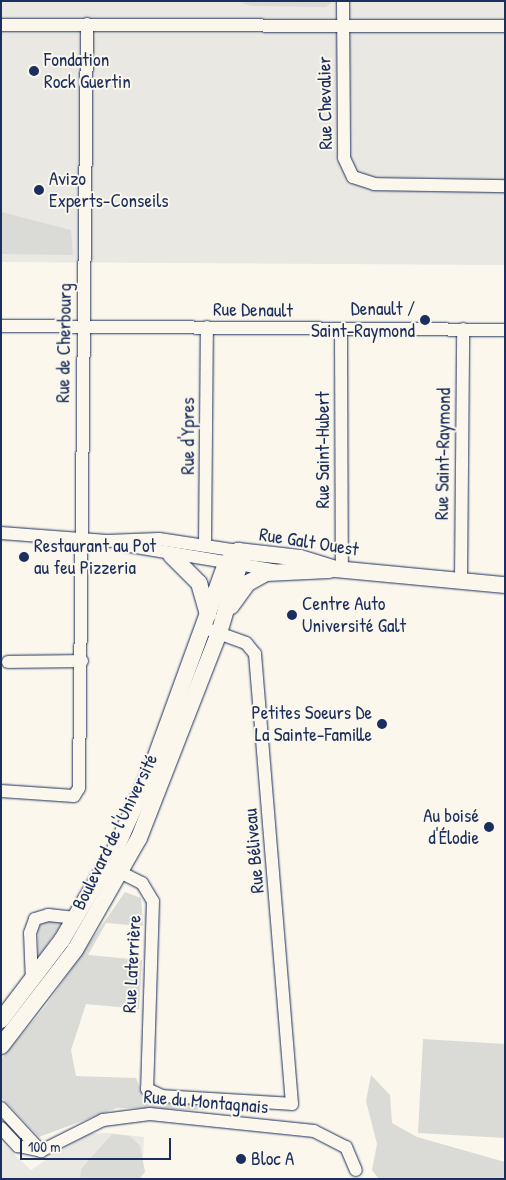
<!DOCTYPE html>
<html>
<head>
<meta charset="utf-8">
<style>
  body { margin:0 }
  #map { position:relative; width:506px; height:1180px; overflow:hidden; background:#fbf7ec; font-family:"Patrick Hand",sans-serif }
  div>[style] { position:absolute }
  .built>* { inset:0; background:#eae8e2 }
  .green>* { inset:0; background:#dadad7 }
  .roads { filter:drop-shadow(0 0 1px #1b2f5e) drop-shadow(0 0 1px #1b2f5e) }
  .minor>* { height:12px; margin:-6px; padding:0 6px; transform-origin:6px; border-radius:6px; background:#fbf7ec }
  .major>* { height:16px; margin:-8px; padding:0 8px; transform-origin:8px; border-radius:8px; background:#fbf7ec }
  .dots>* { width:14px; height:14px; translate:-50% -50%; box-sizing:border-box; border:2px solid #fbf7ec; border-radius:50% }
  span { translate:-50% -50%; white-space:nowrap; text-align:center; line-height:1.15; -webkit-text-stroke:4px #fbf7ec; paint-order:stroke }
  .poi-label { font-size:19px; color:#1b2f5e }
  .left { translate:0 -50%; text-align:left }
  .right { translate:-100% -50%; text-align:right }
  .street-label { font-size:19px; color:#1b2f5e }
  .frame { position:absolute; inset:0; border:2px solid #1b2f5e; pointer-events:none }
  .scale { position:absolute; left:20px; top:1138px; width:151px; height:22px; box-sizing:border-box; border:2px solid #1b2f5e; border-top:0; padding-left:6px; font-size:15px; line-height:18px; white-space:nowrap; color:#1b2f5e; -webkit-text-stroke:4px #fbf7ec; paint-order:stroke }
</style>
</head>
<body>
<div id="map">
  <div class="built">
    <i style="clip-path:polygon(1px 1px,505px 1px,505px 265px,1px 262px)"></i>
    <i style="clip-path:polygon(107px 1133px,144px 1137px,142px 1179px,1px 1179px,1px 1142px,31px 1170px,84px 1134px)"></i>
  </div>
  <div class="green">
    <i style="clip-path:polygon(237px 1px,333px 1px,326px 7px,251px 6px)"></i>
    <i style="clip-path:polygon(1px 212px,71px 230px,73px 255px,1px 254px)"></i>
    <i style="clip-path:polygon(125px 892px,141px 898px,143px 926px,106px 923px,88px 955px,142px 960px,139px 1009px,86px 1004px,71px 1050px,76px 1076px,136px 1078px,144px 1097px,205px 1105px,207px 1110px,117px 1108px,39px 1137px,1px 1097px,1px 1059px,45px 1007px)"></i>
    <i style="clip-path:polygon(46px 920px,63px 922px,38px 957px,38px 928px)"></i>
    <i style="clip-path:polygon(423px 1039px,505px 1044px,505px 1138px,418px 1133px)"></i>
    <i style="clip-path:polygon(371px 1075px,390px 1095px,392px 1123px,417px 1137px,505px 1162px,505px 1179px,379px 1179px,372px 1170px,377px 1144px,366px 1101px)"></i>
    <i style="clip-path:polygon(112px 1134px,130px 1136px,140px 1146px,145px 1172px,139px 1179px,80px 1179px,81px 1169px)"></i>
  </div>
  <div class="roads">
    <div class="minor">
      <i style="left:343px;top:1px;width:157px;rotate:89.6deg"></i>
      <i style="left:344px;top:158px;width:21px;rotate:65deg"></i>
      <i style="left:353px;top:177px;width:22px;rotate:18deg"></i>
      <i style="left:374px;top:184px;width:131px;rotate:0.9deg"></i>
      <i style="left:1px;top:25px;width:504px;rotate:0.11deg"></i>
      <i style="left:1px;top:326px;width:504px;rotate:0.45deg"></i>
      <i style="left:341px;top:330px;width:239px;rotate:89.8deg"></i>
      <i style="left:1px;top:533px;width:106px;rotate:4.3deg"></i>
      <i style="left:107px;top:541px;width:52px;rotate:-2.2deg"></i>
      <i style="left:159px;top:539px;width:80px;rotate:8.6deg"></i>
      <i style="left:124px;top:545px;width:152px;rotate:9.5deg"></i>
      <i style="left:205px;top:545px;width:218px;rotate:-89.5deg"></i>
      <i style="left:461px;top:580px;width:251px;rotate:-89.5deg"></i>
      <i style="left:8px;top:662px;width:74px;rotate:-0.8deg"></i>
      <i style="left:1px;top:791px;width:73px;rotate:3.9deg"></i>
      <i style="left:74px;top:796px;width:9px;rotate:-58deg"></i>
      <i style="left:79px;top:788px;width:764px;rotate:-89.4deg"></i>
      <i style="left:112px;top:868px;width:34px;rotate:27deg"></i>
      <i style="left:142px;top:883px;width:21px;rotate:59deg"></i>
      <i style="left:153px;top:901px;width:188px;rotate:91.8deg"></i>
      <i style="left:147px;top:1089px;width:17px;rotate:25deg"></i>
      <i style="left:162px;top:1096px;width:130px;rotate:3.5deg"></i>
      <i style="left:292px;top:1104px;width:452px;rotate:-94.7deg"></i>
      <i style="left:255px;top:654px;width:14px;rotate:-129deg"></i>
      <i style="left:246px;top:643px;width:37px;rotate:-160deg"></i>
      <i style="left:32px;top:982px;width:49px;rotate:-92.3deg"></i>
      <i style="left:30px;top:933px;width:15px;rotate:-70deg"></i>
      <i style="left:35px;top:919px;width:14px;rotate:-17deg"></i>
      <i style="left:48px;top:915px;width:28px;rotate:6deg"></i>
      <i style="left:1px;top:1108px;width:59px;rotate:47.1deg"></i>
      <i style="left:1px;top:1128px;width:25px;rotate:47deg"></i>
      <i style="left:18px;top:1146px;width:24px;rotate:12deg"></i>
      <i style="left:41px;top:1151px;width:69px;rotate:-26.6deg"></i>
      <i style="left:103px;top:1120px;width:47px;rotate:-7.3deg"></i>
      <i style="left:150px;top:1114px;width:165px;rotate:5.9deg"></i>
      <i style="left:314px;top:1131px;width:36px;rotate:27deg"></i>
      <i style="left:346px;top:1147px;width:25px;rotate:67deg"></i>
    </div>
    <div class="major">
      <i style="left:238px;top:551px;width:62px;rotate:6.4deg"></i>
      <i style="left:300px;top:558px;width:37px;rotate:17deg"></i>
      <i style="left:335px;top:569px;width:171px;rotate:5.4deg"></i>
      <i style="left:171px;top:555px;width:40px;rotate:45deg"></i>
      <i style="left:199px;top:583px;width:33px;rotate:74deg"></i>
      <i style="left:231px;top:606px;width:29px;rotate:-54deg"></i>
      <i style="left:248px;top:583px;width:21px;rotate:-29deg"></i>
      <i style="left:266px;top:573px;width:63px;rotate:-2.7deg"></i>
      <i style="left:1px;top:1020px;width:101px;rotate:-52.7deg"></i>
      <i style="left:62px;top:940px;width:107px;rotate:-59.6deg"></i>
      <i style="left:116px;top:848px;width:89px;rotate:-66deg"></i>
      <i style="left:152px;top:767px;width:216px;rotate:-70deg"></i>
      <i style="left:226px;top:564px;width:18px;rotate:-47deg"></i>
      <i style="left:1px;top:1046px;width:121px;rotate:-52.4deg"></i>
      <i style="left:75px;top:950px;width:129px;rotate:-60.3deg"></i>
      <i style="left:139px;top:838px;width:220px;rotate:-68.7deg"></i>
      <i style="left:219px;top:633px;width:70px;rotate:-73.4deg"></i>
      <i style="left:239px;top:566px;width:15px;rotate:-94deg"></i>
    </div>
  </div>
  <div class="dots">
    <i style="left:34px;top:71px;background:#1b2f5e"></i>
    <i style="left:39px;top:190px;background:#1b2f5e"></i>
    <i style="left:425px;top:320px;background:#1b2f5e"></i>
    <i style="left:24px;top:557px;background:#1b2f5e"></i>
    <i style="left:292px;top:615px;background:#1b2f5e"></i>
    <i style="left:382px;top:724px;background:#1b2f5e"></i>
    <i style="left:489px;top:827px;background:#1b2f5e"></i>
    <i style="left:241px;top:1159px;background:#1b2f5e"></i>
  </div>
  <div class="poi-label">
    <span class="left" style="left:44px;top:71px">Fondation<br>Rock Guertin</span>
    <span class="left" style="left:49px;top:190px">Avizo<br>Experts-Conseils</span>
    <span class="right" style="left:415px;top:320px">Denault /<br>Saint-Raymond</span>
    <span class="left" style="left:34px;top:557px">Restaurant au Pot<br>au feu Pizzeria</span>
    <span class="left" style="left:302px;top:615px">Centre Auto<br>Université Galt</span>
    <span class="right" style="left:372px;top:724px">Petites Soeurs De<br>La Sainte-Famille</span>
    <span class="right" style="left:479px;top:827px">Au boisé<br>d'Élodie</span>
    <span class="left" style="left:251px;top:1159px">Bloc A</span>
  </div>
  <div class="street-label">
    <span style="left:325px;top:103px;rotate:-91deg">Rue Chevalier</span>
    <span style="left:253px;top:310px;rotate:1deg">Rue Denault</span>
    <span style="left:64px;top:343px;rotate:-89deg">Rue de Cherbourg</span>
    <span style="left:188px;top:436px;rotate:-90deg">Rue d'Ypres</span>
    <span style="left:323px;top:450px;rotate:-90deg">Rue Saint-Hubert</span>
    <span style="left:443px;top:454px;rotate:-89deg">Rue Saint-Raymond</span>
    <span style="left:309px;top:542px;rotate:9deg">Rue Galt Ouest</span>
    <span style="left:115px;top:832px;rotate:-64deg">Boulevard de l'Université</span>
    <span style="left:254px;top:851px;rotate:-95deg">Rue Béliveau</span>
    <span style="left:132px;top:964px;rotate:-87deg">Rue Laterrière</span>
    <span style="left:206px;top:1102px;rotate:5deg">Rue du Montagnais</span>
  </div>
  <div class="frame"></div>
  <div class="scale">100 m</div>
</div>
</body>
</html>
